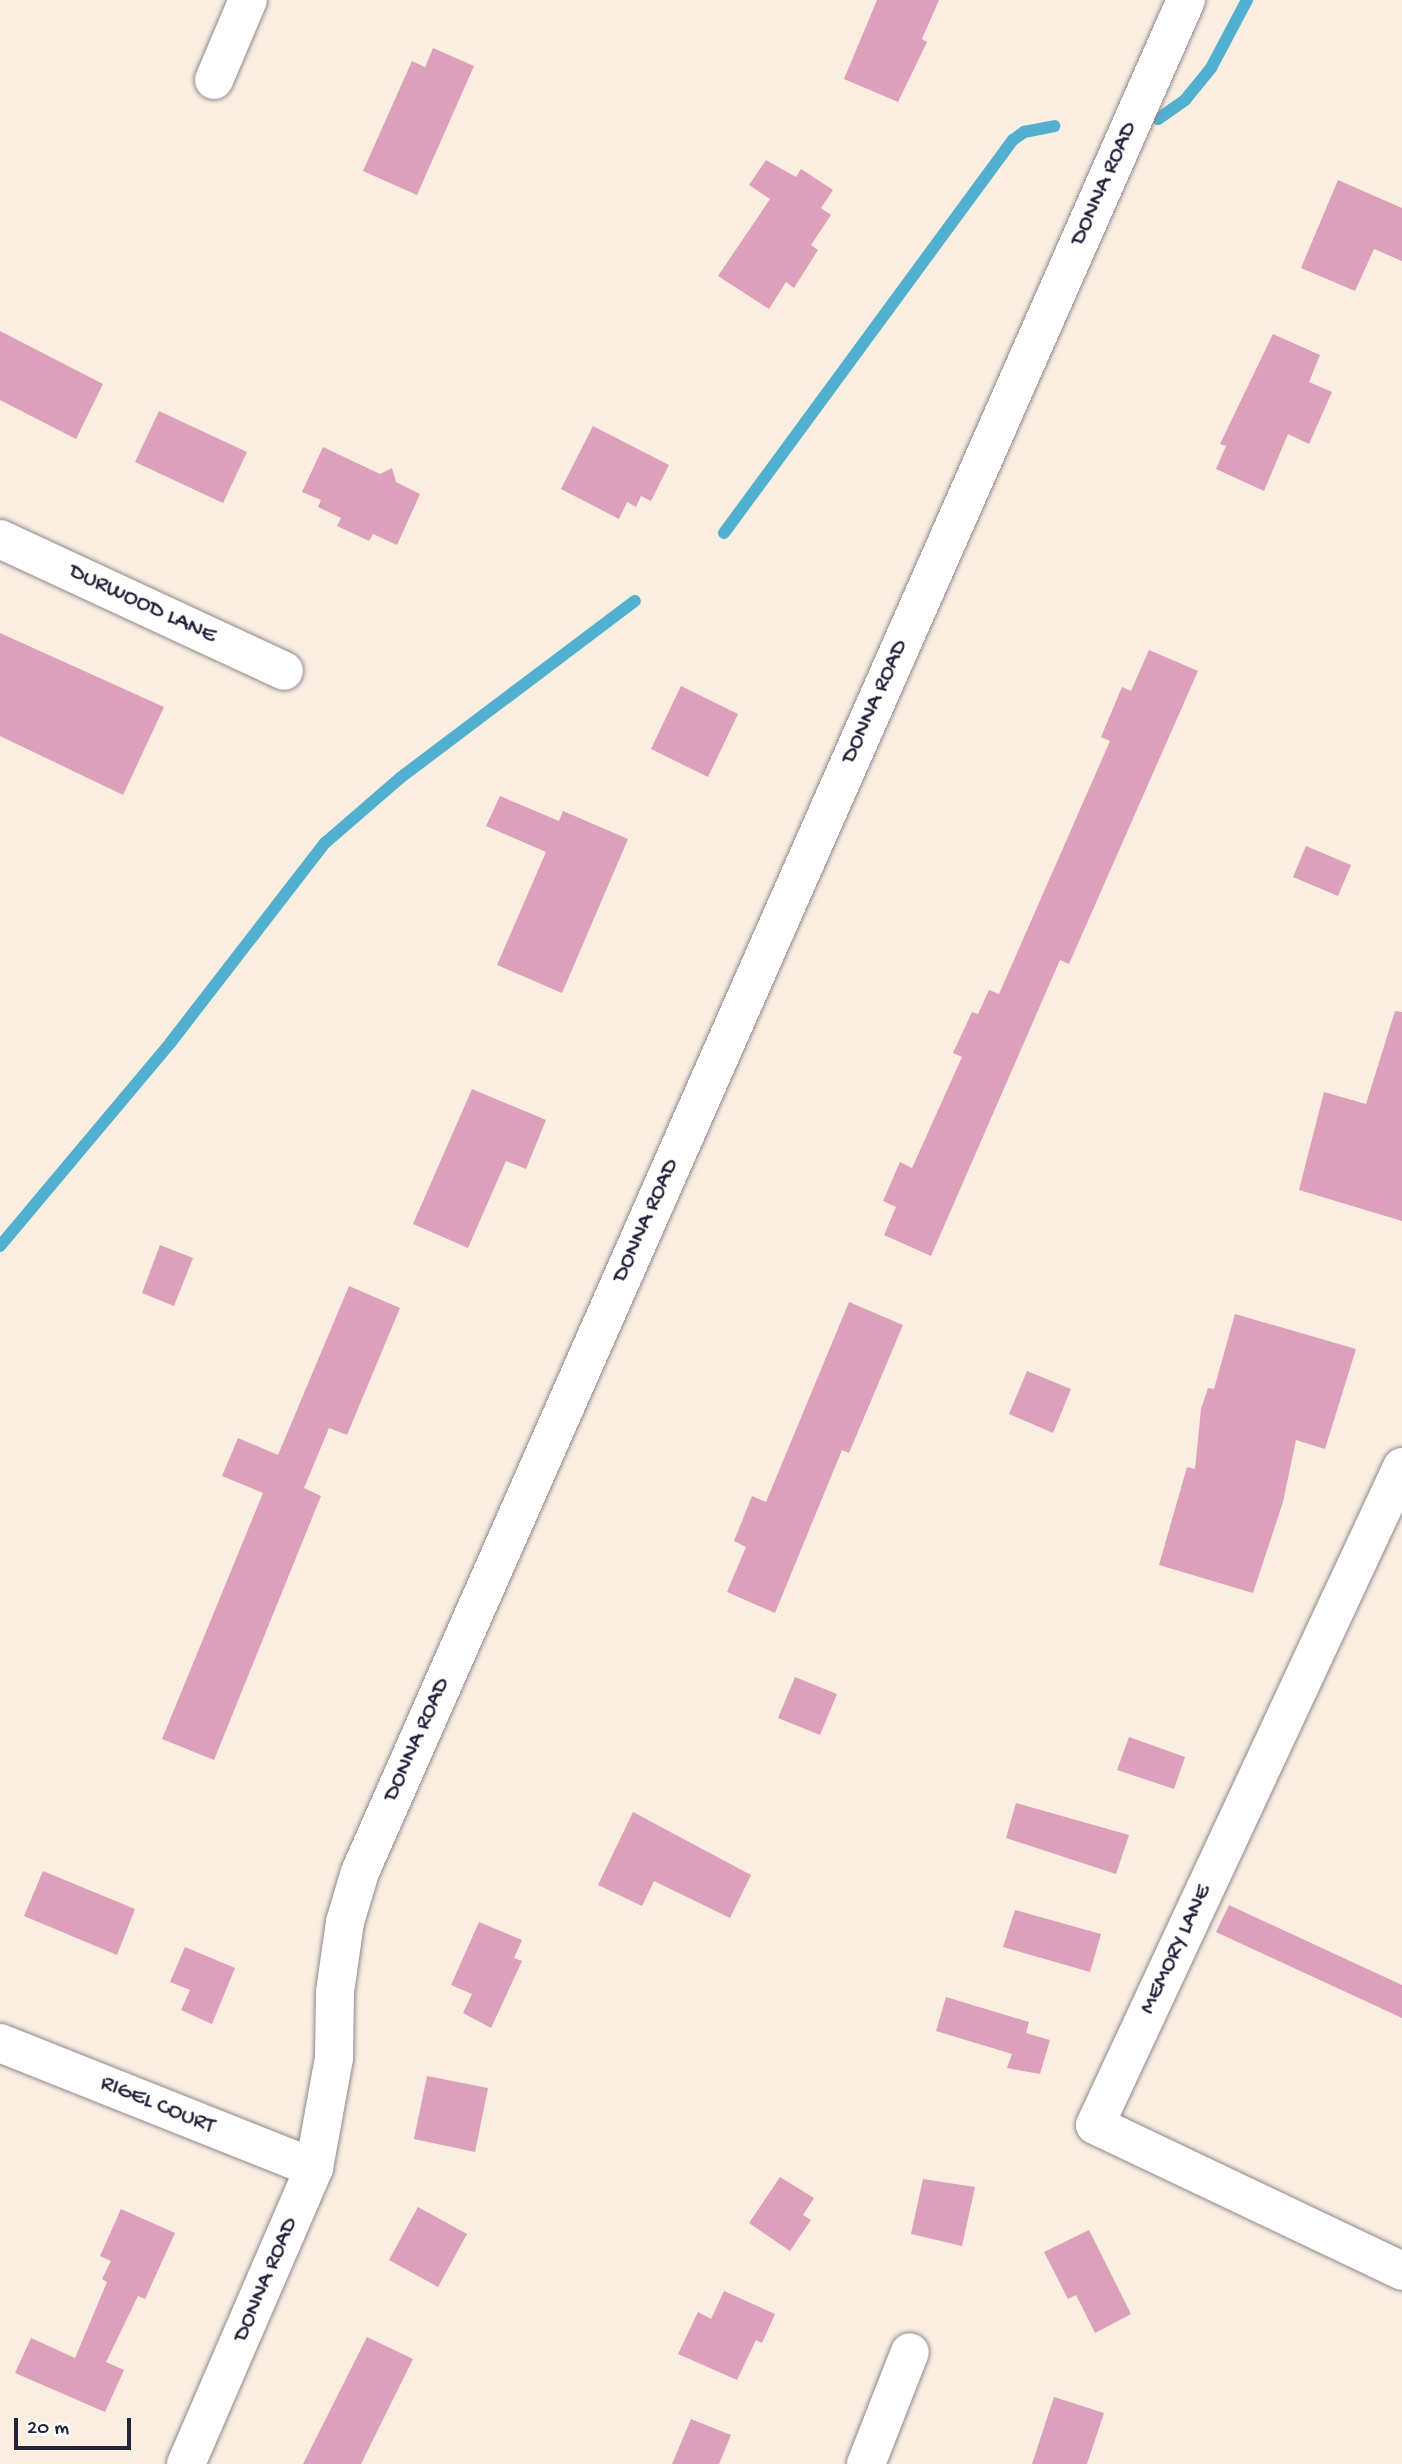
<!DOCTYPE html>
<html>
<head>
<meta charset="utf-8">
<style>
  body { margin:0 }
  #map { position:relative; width:1402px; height:2464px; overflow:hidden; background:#faeee0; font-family:"Gochi Hand",sans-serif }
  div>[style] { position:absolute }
  .stream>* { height:12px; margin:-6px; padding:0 6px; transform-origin:6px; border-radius:6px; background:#51b0cf }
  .building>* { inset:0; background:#dca0ba }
  .roads { filter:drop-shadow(0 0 2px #8e888e) drop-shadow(0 0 2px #8e888e) }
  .minor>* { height:38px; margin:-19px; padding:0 19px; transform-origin:19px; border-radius:19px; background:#fff }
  span { translate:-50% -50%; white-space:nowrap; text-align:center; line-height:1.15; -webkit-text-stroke:6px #fff; paint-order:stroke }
  .street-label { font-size:23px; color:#22223b }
  .scale { position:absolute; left:14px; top:2418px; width:117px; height:32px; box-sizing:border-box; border:4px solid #22223b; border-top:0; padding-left:9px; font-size:21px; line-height:24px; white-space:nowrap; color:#22223b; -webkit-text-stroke:5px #fff; paint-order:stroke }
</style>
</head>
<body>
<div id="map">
  <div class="stream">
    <i style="left:1158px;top:119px;width:33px;rotate:-35deg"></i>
    <i style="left:1185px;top:100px;width:41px;rotate:-50.9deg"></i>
    <i style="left:1211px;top:68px;width:77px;rotate:-62.1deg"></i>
    <i style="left:724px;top:533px;width:488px;rotate:-53.7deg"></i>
    <i style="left:1013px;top:140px;width:14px;rotate:-36deg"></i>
    <i style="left:1024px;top:132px;width:31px;rotate:-11deg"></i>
    <i style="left:0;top:1246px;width:266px;rotate:-50deg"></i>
    <i style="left:171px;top:1042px;width:252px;rotate:-52.3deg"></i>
    <i style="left:325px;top:843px;width:99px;rotate:-40.9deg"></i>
    <i style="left:400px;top:778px;width:294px;rotate:-37deg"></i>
  </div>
  <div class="building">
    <i style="clip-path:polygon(877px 0,939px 0,922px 39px,927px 42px,898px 102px,844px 79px)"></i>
    <i style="clip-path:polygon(433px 48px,474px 66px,417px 195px,363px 171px,412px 61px,425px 67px)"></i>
    <i style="clip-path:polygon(766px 160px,796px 177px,801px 169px,833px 190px,821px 208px,831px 215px,811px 245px,818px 250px,794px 288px,786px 282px,769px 309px,718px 276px,770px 199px,749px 185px)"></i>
    <i style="clip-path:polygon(1338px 180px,1402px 208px,1402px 261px,1374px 249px,1355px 291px,1301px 268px)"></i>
    <i style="clip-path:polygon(0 331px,103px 384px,76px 439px,0 400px)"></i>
    <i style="clip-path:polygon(1273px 334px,1320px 355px,1309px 382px,1332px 392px,1309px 444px,1288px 434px,1264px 491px,1216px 469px,1226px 446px,1220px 444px)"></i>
    <i style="clip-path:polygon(159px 411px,247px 452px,223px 503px,135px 462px)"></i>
    <i style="clip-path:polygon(593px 426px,669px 465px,651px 501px,641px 496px,636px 507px,627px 502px,619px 519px,561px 489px)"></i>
    <i style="clip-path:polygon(323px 447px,380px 474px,392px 468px,396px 482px,420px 494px,397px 545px,373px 534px,369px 541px,337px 526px,341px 518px,318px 507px,321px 500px,302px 492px)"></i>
    <i style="clip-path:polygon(0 633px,164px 707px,123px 795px,0 736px)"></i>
    <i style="clip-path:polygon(1149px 650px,1198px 671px,1069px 964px,1060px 960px,931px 1256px,884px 1235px,896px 1207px,883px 1201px,900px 1162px,912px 1168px,962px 1057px,953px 1053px,972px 1012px,978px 1014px,989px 990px,999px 994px,1110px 741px,1101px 737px,1122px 687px,1131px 691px)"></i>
    <i style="clip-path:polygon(681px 686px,738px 714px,708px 777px,651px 749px)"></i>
    <i style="clip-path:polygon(500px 796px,559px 821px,563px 811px,628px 839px,562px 993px,497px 965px,546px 852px,486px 826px)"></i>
    <i style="clip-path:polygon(1306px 846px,1351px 865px,1338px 896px,1293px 877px)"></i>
    <i style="clip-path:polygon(1395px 1011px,1402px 1012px,1402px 1221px,1299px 1190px,1324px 1092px,1366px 1104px)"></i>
    <i style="clip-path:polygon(472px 1089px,546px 1120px,526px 1169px,506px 1161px,468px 1248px,413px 1224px)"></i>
    <i style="clip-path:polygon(160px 1245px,193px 1258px,174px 1306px,142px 1293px)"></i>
    <i style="clip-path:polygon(349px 1286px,400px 1308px,347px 1435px,329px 1428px,304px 1488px,321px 1496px,214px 1760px,162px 1739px,263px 1493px,222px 1476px,238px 1438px,278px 1455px)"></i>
    <i style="clip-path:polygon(849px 1302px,903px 1325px,849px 1453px,842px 1450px,775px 1613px,727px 1592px,746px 1547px,734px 1541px,752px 1496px,766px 1502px)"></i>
    <i style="clip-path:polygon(1235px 1314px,1356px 1349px,1325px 1449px,1296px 1440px,1283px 1502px,1253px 1593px,1159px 1565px,1187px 1467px,1195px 1469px,1201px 1409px,1208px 1388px,1214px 1389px)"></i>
    <i style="clip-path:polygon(1027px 1371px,1071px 1389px,1053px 1433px,1009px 1414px)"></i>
    <i style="clip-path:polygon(795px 1677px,837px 1694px,820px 1735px,778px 1718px)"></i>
    <i style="clip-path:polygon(1129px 1737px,1185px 1757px,1174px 1789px,1117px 1770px)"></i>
    <i style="clip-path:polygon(1016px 1803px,1129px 1835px,1116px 1874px,1006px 1838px)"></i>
    <i style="clip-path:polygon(633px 1812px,751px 1875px,730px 1918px,654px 1881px,642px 1906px,598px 1885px)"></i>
    <i style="clip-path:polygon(43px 1871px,135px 1909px,117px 1955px,24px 1916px)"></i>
    <i style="clip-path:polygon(1229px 1905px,1402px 1985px,1402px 2018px,1216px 1932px)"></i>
    <i style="clip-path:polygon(1015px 1910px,1101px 1934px,1090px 1972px,1003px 1947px)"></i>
    <i style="clip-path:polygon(479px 1922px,522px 1940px,514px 1958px,522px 1961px,491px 2028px,463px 2013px,472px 1994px,451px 1985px)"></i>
    <i style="clip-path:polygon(185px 1947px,235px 1968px,212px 2024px,181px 2010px,190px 1990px,170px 1982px)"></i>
    <i style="clip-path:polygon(946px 1997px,1029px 2022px,1026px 2033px,1050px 2040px,1040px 2074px,1007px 2068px,1012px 2054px,936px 2031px)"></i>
    <i style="clip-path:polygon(427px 2076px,488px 2088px,475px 2152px,414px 2139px)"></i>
    <i style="clip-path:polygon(780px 2177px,814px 2198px,803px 2215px,811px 2220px,790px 2251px,749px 2223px)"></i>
    <i style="clip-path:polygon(923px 2179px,975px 2187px,962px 2246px,911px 2234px)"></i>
    <i style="clip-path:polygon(418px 2207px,467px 2234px,438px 2287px,389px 2260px)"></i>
    <i style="clip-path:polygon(121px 2209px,175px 2233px,145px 2299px,138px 2296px,106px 2362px,124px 2370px,105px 2412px,15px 2373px,31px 2338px,75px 2358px,107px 2282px,102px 2279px,111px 2261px,100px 2256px)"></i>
    <i style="clip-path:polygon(1089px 2230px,1131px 2314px,1095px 2333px,1076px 2295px,1068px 2299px,1044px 2252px)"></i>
    <i style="clip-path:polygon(724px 2291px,775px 2314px,762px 2343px,756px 2340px,737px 2380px,678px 2354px,698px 2312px,711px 2319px)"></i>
    <i style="clip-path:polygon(367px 2337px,413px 2359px,361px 2464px,303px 2464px)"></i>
    <i style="clip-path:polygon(1054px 2397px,1104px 2413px,1087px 2464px,1032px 2464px)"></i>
    <i style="clip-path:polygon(691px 2419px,731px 2435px,719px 2464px,672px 2464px)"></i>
  </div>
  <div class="roads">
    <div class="minor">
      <i style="left:214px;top:80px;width:87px;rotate:-67deg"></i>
      <i style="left:0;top:539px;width:313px;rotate:24.9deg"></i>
      <i style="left:1402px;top:1467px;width:726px;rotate:115.01deg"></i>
      <i style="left:1095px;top:2125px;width:340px;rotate:25.4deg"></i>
      <i style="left:0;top:2043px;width:338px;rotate:21.7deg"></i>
      <i style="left:186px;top:2464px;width:322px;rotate:-66.6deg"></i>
      <i style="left:314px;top:2168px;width:112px;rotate:-79.7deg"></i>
      <i style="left:334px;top:2058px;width:66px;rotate:-89.1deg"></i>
      <i style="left:335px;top:1992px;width:71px;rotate:-81.9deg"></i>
      <i style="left:345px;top:1922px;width:52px;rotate:-73.3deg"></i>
      <i style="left:360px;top:1872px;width:2046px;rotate:-66.19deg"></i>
      <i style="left:866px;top:2464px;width:120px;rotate:-68.6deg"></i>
    </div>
  </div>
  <div class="street-label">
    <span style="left:1105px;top:184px;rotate:-66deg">DONNA ROAD</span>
    <span style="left:142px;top:605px;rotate:25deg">DURWOOD LANE</span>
    <span style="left:876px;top:702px;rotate:-66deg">DONNA ROAD</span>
    <span style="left:647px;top:1221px;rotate:-66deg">DONNA ROAD</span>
    <span style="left:418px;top:1740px;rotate:-66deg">DONNA ROAD</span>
    <span style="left:1177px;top:1950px;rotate:-65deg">MEMORY LANE</span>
    <span style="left:157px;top:2106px;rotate:22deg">RIGEL COURT</span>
    <span style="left:267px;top:2280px;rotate:-67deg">DONNA ROAD</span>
  </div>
  <div class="scale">20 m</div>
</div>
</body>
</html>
